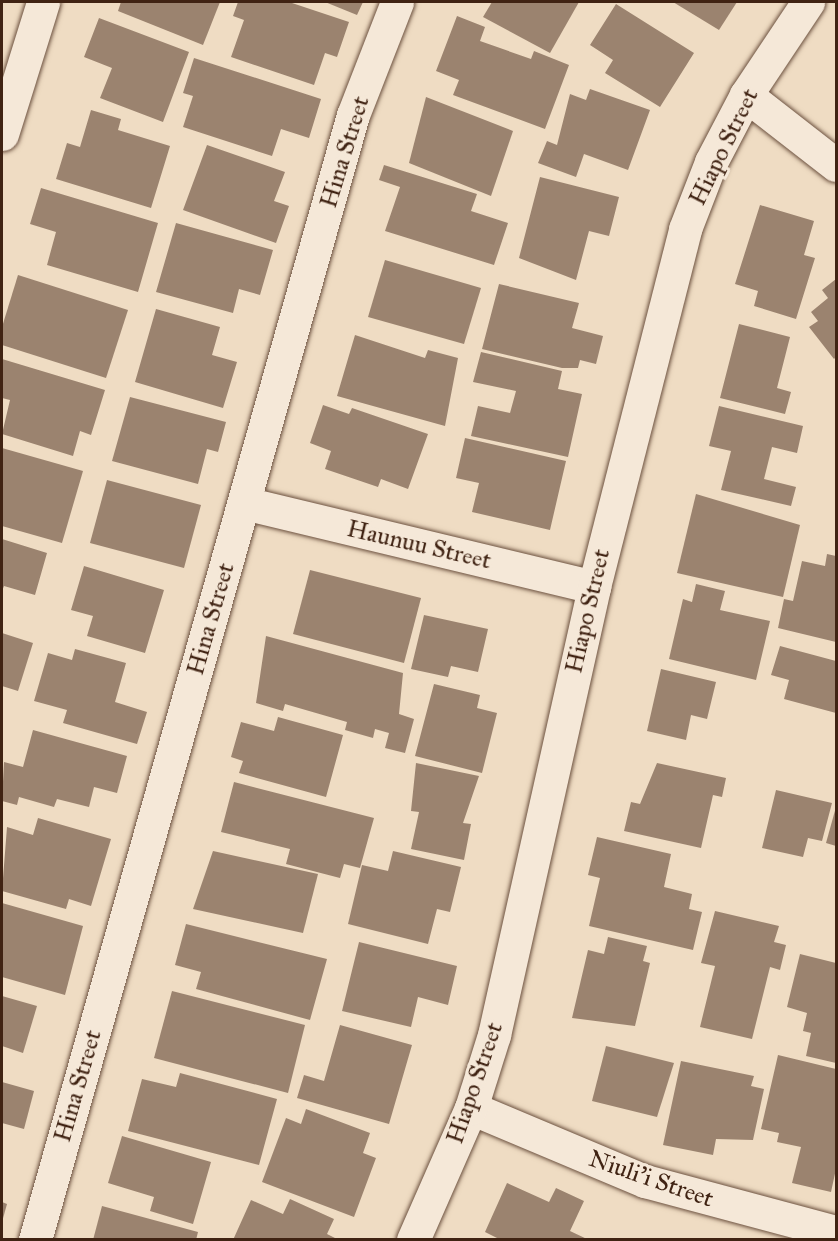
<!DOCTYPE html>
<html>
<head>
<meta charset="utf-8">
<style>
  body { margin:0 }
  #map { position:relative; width:838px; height:1241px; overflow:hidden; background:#efdcc3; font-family:"IM FELL Great Primer",serif }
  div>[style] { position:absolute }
  .building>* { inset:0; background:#9b836f }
  .roads { filter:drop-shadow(0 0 2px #6c513f) drop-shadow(0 0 2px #6c513f) }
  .minor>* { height:33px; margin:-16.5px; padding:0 16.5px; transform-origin:16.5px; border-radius:16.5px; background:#f5e8d8 }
  .tertiary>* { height:33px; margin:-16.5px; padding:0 16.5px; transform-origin:16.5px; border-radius:16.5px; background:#f5e8d8 }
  span { translate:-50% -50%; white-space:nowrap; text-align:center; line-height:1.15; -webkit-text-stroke:6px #f5e8d8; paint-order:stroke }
  .street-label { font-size:24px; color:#402313 }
  .frame { position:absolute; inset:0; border:3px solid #402313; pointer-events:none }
</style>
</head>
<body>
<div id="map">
  <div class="building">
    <i style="clip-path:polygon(121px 2px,220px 2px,203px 45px,118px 11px)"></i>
    <i style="clip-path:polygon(238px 2px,289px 2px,349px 22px,337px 57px,325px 53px,314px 85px,231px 57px,244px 20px,233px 16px)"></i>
    <i style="clip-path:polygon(325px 2px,363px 2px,357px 15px)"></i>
    <i style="clip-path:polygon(492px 2px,579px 2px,550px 53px,483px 17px)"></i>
    <i style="clip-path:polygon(673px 2px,737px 2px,719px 30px)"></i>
    <i style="clip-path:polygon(616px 4px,694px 53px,660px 107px,605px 73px,613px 60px,590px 45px)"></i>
    <i style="clip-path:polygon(457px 16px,485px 27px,480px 41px,531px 59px,534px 51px,569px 65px,545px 129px,453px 95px,459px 80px,436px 71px)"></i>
    <i style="clip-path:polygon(99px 18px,189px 52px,163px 122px,100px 98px,112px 68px,84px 57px)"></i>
    <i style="clip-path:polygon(194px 58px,321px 99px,309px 138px,281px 129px,272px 156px,183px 127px,193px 96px,183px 93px)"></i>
    <i style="clip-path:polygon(590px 89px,650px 110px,628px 170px,584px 154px,576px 177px,538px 163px,547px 141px,557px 145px,570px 94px,586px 100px)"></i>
    <i style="clip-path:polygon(426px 97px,513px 131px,491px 196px,409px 163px)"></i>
    <i style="clip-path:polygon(91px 110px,121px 119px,118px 130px,170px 146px,151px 208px,56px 179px,67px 143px,80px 147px)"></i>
    <i style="clip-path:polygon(207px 145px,285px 172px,274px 201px,289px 206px,276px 243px,183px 210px)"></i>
    <i style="clip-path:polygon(384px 165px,477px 194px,471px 211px,508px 223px,494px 265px,385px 231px,400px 187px,379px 180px)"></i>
    <i style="clip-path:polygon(540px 177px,619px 197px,609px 236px,589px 231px,576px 280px,519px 258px)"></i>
    <i style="clip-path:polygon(41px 188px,158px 223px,138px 292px,47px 265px,56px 232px,30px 224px)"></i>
    <i style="clip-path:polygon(760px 205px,814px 221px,804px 255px,815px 258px,796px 319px,754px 306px,758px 291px,735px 284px)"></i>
    <i style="clip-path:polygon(176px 223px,273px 250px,260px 295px,239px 289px,233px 313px,156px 292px)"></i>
    <i style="clip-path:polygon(385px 260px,481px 288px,464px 344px,368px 317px)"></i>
    <i style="clip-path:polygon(18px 275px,128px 310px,106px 378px,2px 345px,2px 327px)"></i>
    <i style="clip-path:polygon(836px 279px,836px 357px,834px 359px,809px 327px,818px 321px,811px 312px,828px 298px,822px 290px)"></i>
    <i style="clip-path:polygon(499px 284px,579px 303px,572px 328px,603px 336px,596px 364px,580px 360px,578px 368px,562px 368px,482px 349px)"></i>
    <i style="clip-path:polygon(156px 309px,220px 327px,212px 355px,237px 362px,223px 408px,135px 382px)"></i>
    <i style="clip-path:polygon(739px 324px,790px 337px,777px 388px,791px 392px,785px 414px,720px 398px)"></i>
    <i style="clip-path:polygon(355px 335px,425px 358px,428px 350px,458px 358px,445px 426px,337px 396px)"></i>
    <i style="clip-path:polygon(481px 352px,562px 371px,558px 389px,582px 394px,568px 457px,471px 436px,478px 406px,510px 413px,516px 391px,473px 382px)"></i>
    <i style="clip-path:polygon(2px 359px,105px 390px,91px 435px,80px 431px,73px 456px,2px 434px,10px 400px,2px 398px)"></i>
    <i style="clip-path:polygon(130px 397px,226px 422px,218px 452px,207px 449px,198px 484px,112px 461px)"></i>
    <i style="clip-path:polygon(323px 405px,349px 414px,352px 408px,428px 434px,408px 489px,381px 479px,378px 487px,325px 469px,331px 451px,310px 443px)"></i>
    <i style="clip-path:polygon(719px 406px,803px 426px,797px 453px,772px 447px,764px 479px,796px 487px,791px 506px,721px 490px,731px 451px,709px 446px)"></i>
    <i style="clip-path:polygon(465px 438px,566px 461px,550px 530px,472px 512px,479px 483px,456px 478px)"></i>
    <i style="clip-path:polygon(2px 448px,83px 471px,62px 543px,2px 526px)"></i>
    <i style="clip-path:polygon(107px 480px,201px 505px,184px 568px,90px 543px)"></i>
    <i style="clip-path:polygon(696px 494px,800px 525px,783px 597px,677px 573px)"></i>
    <i style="clip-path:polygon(2px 539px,47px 553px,35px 595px,4px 586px,2px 591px)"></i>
    <i style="clip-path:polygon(827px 554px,836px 556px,836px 642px,778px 628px,784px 599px,793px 601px,802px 561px,825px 566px)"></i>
    <i style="clip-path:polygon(84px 566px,164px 590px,145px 653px,87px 636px,93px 616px,71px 610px)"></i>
    <i style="clip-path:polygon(310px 570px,421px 598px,404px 663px,293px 634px)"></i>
    <i style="clip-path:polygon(696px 584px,725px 591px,720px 610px,770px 621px,756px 680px,669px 659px,683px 599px,692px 602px)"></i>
    <i style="clip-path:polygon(424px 615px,488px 629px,478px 672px,451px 666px,448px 677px,411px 669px)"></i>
    <i style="clip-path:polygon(2px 633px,33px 643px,18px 691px,2px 686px)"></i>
    <i style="clip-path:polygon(266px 636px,403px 673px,399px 714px,414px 719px,405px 753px,385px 748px,389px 733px,375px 729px,373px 738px,345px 730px,347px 722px,285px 704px,283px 711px,256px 703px)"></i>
    <i style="clip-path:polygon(780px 646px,836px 661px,836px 713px,784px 699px,789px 680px,771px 675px)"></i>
    <i style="clip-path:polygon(75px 649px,126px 663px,115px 702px,147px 712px,137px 744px,63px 723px,67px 710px,34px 701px,48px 653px,72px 660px)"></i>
    <i style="clip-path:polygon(661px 669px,716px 682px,707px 719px,691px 715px,686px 740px,647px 731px)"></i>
    <i style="clip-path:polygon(434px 684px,480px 695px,477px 708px,497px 713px,482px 773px,415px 756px)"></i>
    <i style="clip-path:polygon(278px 717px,343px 735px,326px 797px,239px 773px,243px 761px,231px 757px,241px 722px,274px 731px)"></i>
    <i style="clip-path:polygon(33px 730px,127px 756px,117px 793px,94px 787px,89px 807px,57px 799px,54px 807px,19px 797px,17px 805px,2px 801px,4px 762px,23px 767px)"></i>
    <i style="clip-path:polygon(416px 763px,479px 776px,463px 823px,471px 824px,464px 860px,411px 849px,419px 812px,411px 811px)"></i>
    <i style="clip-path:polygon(657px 763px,726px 778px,722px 797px,713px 795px,701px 848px,624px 831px,631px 802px,640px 804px)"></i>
    <i style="clip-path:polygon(234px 782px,374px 818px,360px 868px,344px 864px,340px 878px,286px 864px,290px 849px,221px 832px)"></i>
    <i style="clip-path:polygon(776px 790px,832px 803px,822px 841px,808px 838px,803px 857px,762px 848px)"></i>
    <i style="clip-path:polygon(836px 807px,836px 846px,826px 843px)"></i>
    <i style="clip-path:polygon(38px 818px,111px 839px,91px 906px,69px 899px,66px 909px,2px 891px,7px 827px,33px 835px)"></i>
    <i style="clip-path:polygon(597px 837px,671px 854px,664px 887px,692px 894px,689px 909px,702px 912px,693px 950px,589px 926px,600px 878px,588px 875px)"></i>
    <i style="clip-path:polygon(213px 851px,318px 874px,303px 933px,193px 909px)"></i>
    <i style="clip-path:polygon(393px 851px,461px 867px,450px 912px,437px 909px,428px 944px,348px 924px,362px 865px,388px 871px)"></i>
    <i style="clip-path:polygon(2px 903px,83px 926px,65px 995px,2px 977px)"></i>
    <i style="clip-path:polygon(715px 911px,779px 926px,774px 942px,786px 945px,780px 970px,770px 967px,752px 1039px,700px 1027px,715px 966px,701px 963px)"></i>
    <i style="clip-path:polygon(186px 924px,327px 959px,310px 1020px,196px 989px,201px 972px,175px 965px)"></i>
    <i style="clip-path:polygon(608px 937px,647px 946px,643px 961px,650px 963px,635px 1026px,572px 1018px,588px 950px,604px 954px)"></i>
    <i style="clip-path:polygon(359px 942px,457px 966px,448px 1005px,418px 997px,411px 1027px,342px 1011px)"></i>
    <i style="clip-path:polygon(800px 954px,836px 963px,836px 1063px,806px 1056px,811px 1033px,803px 1031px,807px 1013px,787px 1007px)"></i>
    <i style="clip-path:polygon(172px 991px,305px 1025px,288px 1093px,154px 1058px)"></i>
    <i style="clip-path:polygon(2px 996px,37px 1006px,23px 1053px,2px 1046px)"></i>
    <i style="clip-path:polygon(340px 1025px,412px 1045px,389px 1124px,297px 1098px,304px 1075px,324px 1081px)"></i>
    <i style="clip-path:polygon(606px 1046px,674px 1063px,657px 1117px,592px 1101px)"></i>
    <i style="clip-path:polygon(778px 1055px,836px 1069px,836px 1169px,831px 1192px,792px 1183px,801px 1147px,777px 1142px,779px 1133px,761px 1129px)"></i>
    <i style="clip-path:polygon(681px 1061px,754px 1076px,751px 1086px,764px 1089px,753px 1140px,716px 1139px,713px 1155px,663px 1145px)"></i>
    <i style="clip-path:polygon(180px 1073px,277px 1099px,259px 1165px,128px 1131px,142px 1079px,176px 1087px)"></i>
    <i style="clip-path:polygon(2px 1082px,34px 1091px,24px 1129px,2px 1123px)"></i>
    <i style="clip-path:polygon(306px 1109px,370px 1133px,363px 1153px,376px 1158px,354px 1217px,262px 1182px,286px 1118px,301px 1124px)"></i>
    <i style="clip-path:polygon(122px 1136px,211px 1162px,193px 1224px,150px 1211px,154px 1197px,108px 1183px)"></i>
    <i style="clip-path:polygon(507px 1183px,549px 1202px,556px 1188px,584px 1201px,570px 1231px,589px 1240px,501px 1240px,485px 1232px)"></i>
    <i style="clip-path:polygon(290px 1199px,334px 1219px,327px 1234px,339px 1240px,233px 1240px,251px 1200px,283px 1214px)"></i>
    <i style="clip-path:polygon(2px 1202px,7px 1204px,2px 1222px)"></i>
    <i style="clip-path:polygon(102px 1206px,198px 1232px,196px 1240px,93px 1240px)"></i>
  </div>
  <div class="roads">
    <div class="minor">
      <i style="left:746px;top:95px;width:114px;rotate:37.9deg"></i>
      <i style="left:2px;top:134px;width:138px;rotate:-72.7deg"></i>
      <i style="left:244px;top:503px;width:360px;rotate:13.5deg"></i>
      <i style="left:471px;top:1108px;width:189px;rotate:22.8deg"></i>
      <i style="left:645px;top:1181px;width:198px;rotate:15deg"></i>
      <i style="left:35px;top:1240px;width:1169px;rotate:-74.22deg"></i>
      <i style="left:353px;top:115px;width:121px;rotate:-68.7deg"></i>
    </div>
    <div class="tertiary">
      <i style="left:413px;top:1240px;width:144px;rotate:-66.3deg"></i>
      <i style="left:471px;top:1108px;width:77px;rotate:-72.5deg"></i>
      <i style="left:494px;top:1035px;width:459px;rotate:-77.4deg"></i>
      <i style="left:594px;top:587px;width:369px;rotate:-75.7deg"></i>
      <i style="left:685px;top:229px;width:72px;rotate:-68.8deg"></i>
      <i style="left:711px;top:162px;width:76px;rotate:-62.4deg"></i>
      <i style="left:746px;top:95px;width:112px;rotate:-56.3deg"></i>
    </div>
  </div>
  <div class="street-label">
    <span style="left:724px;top:147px;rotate:-64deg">Hiapo Street</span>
    <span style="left:345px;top:152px;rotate:-73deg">Hina Street</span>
    <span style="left:419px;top:545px;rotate:13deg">Haunuu Street</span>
    <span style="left:588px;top:611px;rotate:-77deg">Hiapo Street</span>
    <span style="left:211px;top:619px;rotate:-74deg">Hina Street</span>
    <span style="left:475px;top:1083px;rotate:-71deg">Hiapo Street</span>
    <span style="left:78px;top:1086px;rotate:-74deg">Hina Street</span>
    <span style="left:651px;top:1179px;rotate:19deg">Niuli'i Street</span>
  </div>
  <div class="frame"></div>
</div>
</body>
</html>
